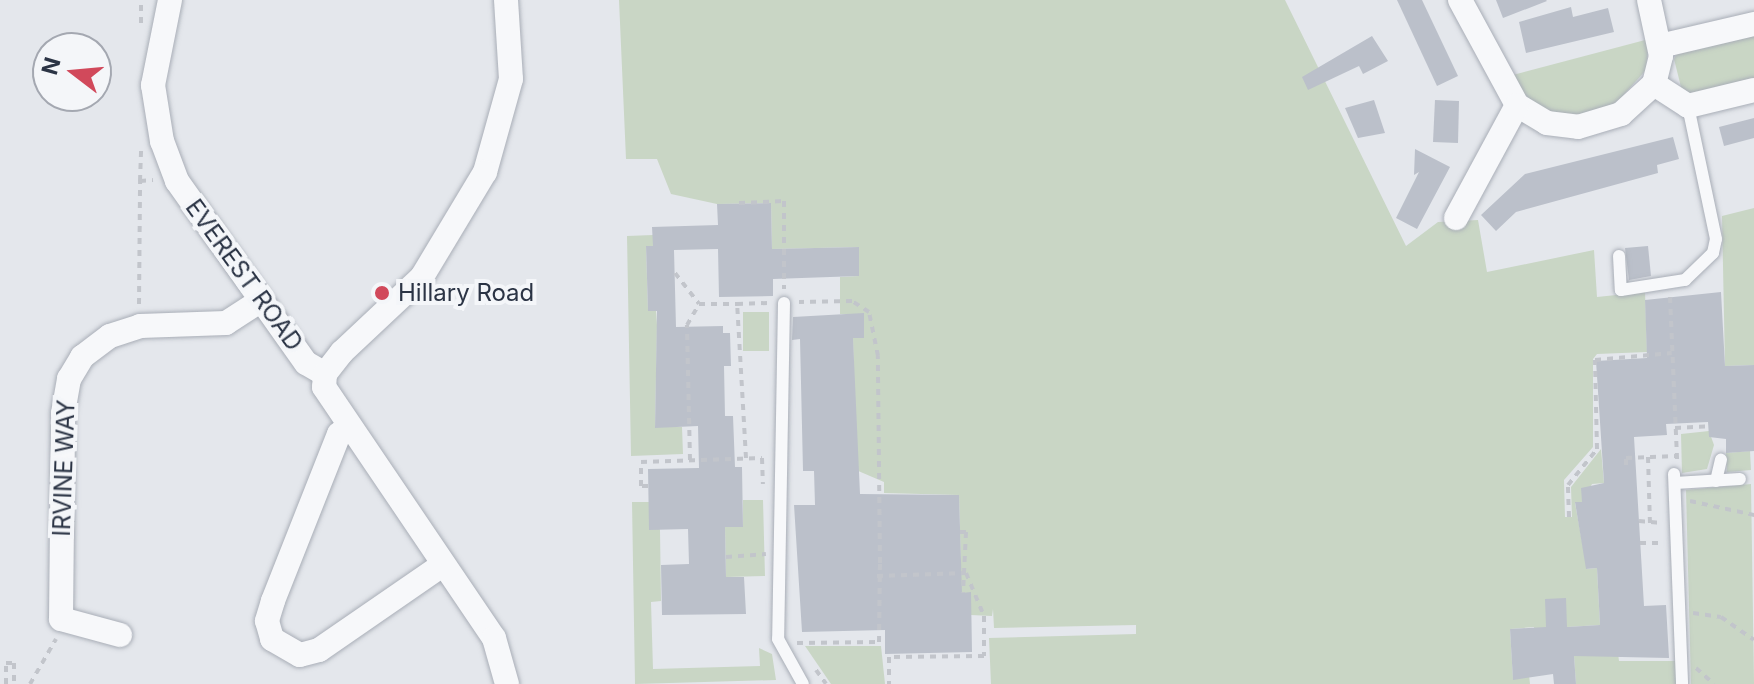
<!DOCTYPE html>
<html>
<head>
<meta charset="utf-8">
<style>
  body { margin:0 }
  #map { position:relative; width:1754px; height:684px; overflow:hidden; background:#e4e7ec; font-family:Inter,sans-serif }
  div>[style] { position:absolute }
  .green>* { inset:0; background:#c9d6c5 }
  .building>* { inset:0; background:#bbc0ca }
  .path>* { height:4px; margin-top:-2px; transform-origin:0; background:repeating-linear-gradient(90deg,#c2c5cb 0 6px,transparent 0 12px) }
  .roads { filter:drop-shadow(0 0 2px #a9aeb7) drop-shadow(0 0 2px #a9aeb7) }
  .service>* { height:12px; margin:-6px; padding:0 6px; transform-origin:6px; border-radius:6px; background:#f7f8fa }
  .minor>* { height:24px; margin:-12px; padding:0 12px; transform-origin:12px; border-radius:12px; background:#f7f8fa }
  .dots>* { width:22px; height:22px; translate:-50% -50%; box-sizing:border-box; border:4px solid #f4f6f9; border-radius:50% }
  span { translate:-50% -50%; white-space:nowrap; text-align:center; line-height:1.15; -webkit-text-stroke:8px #f4f6f9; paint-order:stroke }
  .street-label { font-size:24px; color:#2b3445 }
  .poi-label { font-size:24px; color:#2b3445 }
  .left { translate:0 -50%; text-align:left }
  .north { position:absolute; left:32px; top:32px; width:80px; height:80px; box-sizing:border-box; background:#f4f6f9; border:2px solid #a4a8b1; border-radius:50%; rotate:286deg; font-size:22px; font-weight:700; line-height:32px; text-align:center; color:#2b3445 }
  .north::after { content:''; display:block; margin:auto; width:28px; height:36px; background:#d1495b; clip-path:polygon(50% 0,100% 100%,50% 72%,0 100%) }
</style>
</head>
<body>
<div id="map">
  <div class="green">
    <i style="clip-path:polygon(619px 0,1285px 0,1406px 246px,1438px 222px,1478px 220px,1487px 272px,1594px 250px,1597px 297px,1645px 292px,1647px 352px,1597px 354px,1593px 359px,1593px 447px,1564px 480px,1565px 517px,1572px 517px,1571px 487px,1601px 449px,1604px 483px,1592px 484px,1582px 502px,1575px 503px,1587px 569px,1597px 568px,1600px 625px,1550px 628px,1535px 647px,1534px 627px,1510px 629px,1513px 679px,1529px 675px,1530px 684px,991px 684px,989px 638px,1136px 634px,1136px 625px,994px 628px,993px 609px,992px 616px,971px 615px,970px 593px,923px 594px,961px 566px,959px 495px,884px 493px,884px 482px,856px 470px,853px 338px,864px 337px,864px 314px,840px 314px,840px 277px,859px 276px,859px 247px,772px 249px,771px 203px,717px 204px,671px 194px,657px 159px,626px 159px)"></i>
    <i style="clip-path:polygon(1754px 31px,1754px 82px,1695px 97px,1682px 91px,1674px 59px,1678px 52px)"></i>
    <i style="clip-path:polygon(1649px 39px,1646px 70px,1610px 110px,1560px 117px,1530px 103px,1509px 76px)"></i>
    <i style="clip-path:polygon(1754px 208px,1754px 365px,1725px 366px,1722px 216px)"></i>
    <i style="clip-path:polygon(653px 235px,653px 246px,646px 247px,648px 310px,656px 311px,657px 325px,655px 427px,682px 427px,683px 454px,631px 456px,627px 236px)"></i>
    <i style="clip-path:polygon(743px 312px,769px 312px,769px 351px,743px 351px)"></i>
    <i style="clip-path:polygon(1709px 431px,1714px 445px,1707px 469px,1682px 473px,1681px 434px)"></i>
    <i style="clip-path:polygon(1750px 451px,1751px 470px,1727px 472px,1726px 453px)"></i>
    <i style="clip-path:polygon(1751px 484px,1754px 684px,1691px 684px,1686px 490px)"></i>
    <i style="clip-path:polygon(743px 500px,763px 500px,765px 576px,726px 577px,725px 527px,743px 526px)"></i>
    <i style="clip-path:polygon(632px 502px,649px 502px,660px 530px,661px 601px,651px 602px,653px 669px,760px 666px,759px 648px,772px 654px,776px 680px,635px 684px)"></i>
    <i style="clip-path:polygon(805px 646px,881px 646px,885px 684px,831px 684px)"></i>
    <i style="clip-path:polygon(1618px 653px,1619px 661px,1675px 661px,1677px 684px,1576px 684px,1574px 656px)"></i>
  </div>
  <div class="building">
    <i style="clip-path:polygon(1397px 0,1422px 0,1458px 76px,1437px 86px)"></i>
    <i style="clip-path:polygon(1496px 0,1546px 0,1547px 1px,1503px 18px)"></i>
    <i style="clip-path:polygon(1571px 7px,1573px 17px,1608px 8px,1614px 32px,1526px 53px,1519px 22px)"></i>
    <i style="clip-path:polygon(1372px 36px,1388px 61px,1363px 74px,1359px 66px,1308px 90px,1302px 77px)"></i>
    <i style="clip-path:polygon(1374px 100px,1385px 133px,1358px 138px,1345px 108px)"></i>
    <i style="clip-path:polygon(1435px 100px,1459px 101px,1458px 143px,1433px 142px)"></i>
    <i style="clip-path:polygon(1754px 118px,1754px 138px,1724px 146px,1719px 127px)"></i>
    <i style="clip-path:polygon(1673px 137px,1679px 159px,1657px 165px,1658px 173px,1516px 212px,1496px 231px,1481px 215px,1525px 174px)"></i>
    <i style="clip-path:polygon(1415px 149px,1450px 167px,1417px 229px,1396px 218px,1419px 172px,1414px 175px)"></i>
    <i style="clip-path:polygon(771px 203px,772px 249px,859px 247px,859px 276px,773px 279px,773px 296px,719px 297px,718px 249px,674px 250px,676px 327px,723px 326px,723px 333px,730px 333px,731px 366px,724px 366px,725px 416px,733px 416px,735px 467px,742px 467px,743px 527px,725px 527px,726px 577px,744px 577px,746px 614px,662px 615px,661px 565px,689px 564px,688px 529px,649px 530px,648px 469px,699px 468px,698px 426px,655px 428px,657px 311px,648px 311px,646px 246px,653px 246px,652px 227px,718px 225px,717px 204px)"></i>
    <i style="clip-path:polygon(1648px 246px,1651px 276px,1629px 280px,1625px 248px)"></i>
    <i style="clip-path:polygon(1721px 292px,1725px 366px,1754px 365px,1754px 451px,1726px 453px,1726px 439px,1709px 437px,1708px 422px,1666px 424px,1667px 435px,1634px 437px,1644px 606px,1666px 605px,1669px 658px,1574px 656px,1576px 684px,1554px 684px,1553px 674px,1513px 680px,1510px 629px,1546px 627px,1545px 599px,1566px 598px,1567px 627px,1600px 625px,1597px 568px,1586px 569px,1575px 502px,1582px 502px,1581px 488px,1604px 483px,1596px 361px,1647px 358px,1645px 300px)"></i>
    <i style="clip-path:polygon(864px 313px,864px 338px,853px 338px,860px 494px,959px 495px,962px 593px,971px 592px,972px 652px,885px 654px,885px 630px,802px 632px,794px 505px,815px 505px,814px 471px,803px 471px,800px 339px,792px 340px,793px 317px)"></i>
  </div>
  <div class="path">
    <i style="left:141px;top:23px;width:23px;rotate:-90deg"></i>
    <i style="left:140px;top:181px;width:34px;rotate:-88deg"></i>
    <i style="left:739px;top:203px;width:45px;rotate:-2.5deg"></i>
    <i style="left:784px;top:201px;width:88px;rotate:90deg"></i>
    <i style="left:675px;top:273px;width:39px;rotate:52deg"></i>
    <i style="left:699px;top:304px;width:38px"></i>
    <i style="left:1670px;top:297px;width:163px;rotate:87.5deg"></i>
    <i style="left:139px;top:304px;width:123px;rotate:-89.5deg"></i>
    <i style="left:140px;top:181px;width:13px;rotate:-4deg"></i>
    <i style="left:1675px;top:428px;width:34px;rotate:-3deg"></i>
    <i style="left:1648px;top:457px;width:66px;rotate:88.3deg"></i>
    <i style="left:746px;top:458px;width:154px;rotate:-93.3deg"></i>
    <i style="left:737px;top:304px;width:31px;rotate:-2deg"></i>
    <i style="left:690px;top:460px;width:135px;rotate:-91.3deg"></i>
    <i style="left:687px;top:325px;width:24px;rotate:-60deg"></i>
    <i style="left:1626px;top:465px;width:7px;rotate:-90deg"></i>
    <i style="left:1626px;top:458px;width:51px;rotate:-2.2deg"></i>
    <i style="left:648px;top:486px;width:7px;rotate:180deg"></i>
    <i style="left:641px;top:486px;width:24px;rotate:-90deg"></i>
    <i style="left:641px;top:462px;width:121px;rotate:-1.9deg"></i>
    <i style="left:762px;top:458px;width:26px;rotate:88deg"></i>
    <i style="left:1690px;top:501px;width:66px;rotate:12.3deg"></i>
    <i style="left:1569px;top:517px;width:32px;rotate:-92deg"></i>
    <i style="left:1568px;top:485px;width:46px;rotate:-51.1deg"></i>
    <i style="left:1597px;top:449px;width:89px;rotate:-91.3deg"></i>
    <i style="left:1595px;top:360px;width:77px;rotate:-5.2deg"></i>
    <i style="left:1639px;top:521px;width:23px;rotate:5deg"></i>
    <i style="left:960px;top:532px;width:6px"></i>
    <i style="left:966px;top:532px;width:61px;rotate:92.8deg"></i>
    <i style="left:1640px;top:543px;width:22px"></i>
    <i style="left:726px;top:557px;width:40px;rotate:-4.3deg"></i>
    <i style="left:877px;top:576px;width:89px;rotate:-1.9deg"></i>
    <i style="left:966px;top:573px;width:47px;rotate:67.3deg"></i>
    <i style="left:984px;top:616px;width:40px;rotate:90deg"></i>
    <i style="left:984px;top:656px;width:95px;rotate:179.4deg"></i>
    <i style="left:889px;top:657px;width:27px;rotate:90deg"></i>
    <i style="left:1693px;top:613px;width:28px;rotate:8deg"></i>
    <i style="left:1721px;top:617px;width:40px;rotate:34.9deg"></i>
    <i style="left:797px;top:643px;width:82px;rotate:-0.7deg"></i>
    <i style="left:879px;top:642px;width:79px;rotate:-89.3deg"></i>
    <i style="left:880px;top:563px;width:207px;rotate:-90.6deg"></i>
    <i style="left:878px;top:356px;width:45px;rotate:-101.6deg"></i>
    <i style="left:869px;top:312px;width:20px;rotate:-147deg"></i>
    <i style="left:852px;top:301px;width:53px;rotate:178.9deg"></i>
    <i style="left:1696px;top:668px;width:24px;rotate:42deg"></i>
    <i style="left:816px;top:670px;width:17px;rotate:54deg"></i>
    <i style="left:6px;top:684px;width:21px;rotate:-90deg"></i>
    <i style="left:6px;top:663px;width:8px"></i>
    <i style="left:14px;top:663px;width:21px;rotate:90deg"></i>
    <i style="left:30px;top:684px;width:52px;rotate:-60deg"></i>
  </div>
  <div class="roads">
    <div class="service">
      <i style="left:1619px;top:256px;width:34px;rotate:87deg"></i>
      <i style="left:1621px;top:290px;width:65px;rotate:-8.9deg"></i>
      <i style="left:1685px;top:280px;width:39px;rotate:-44deg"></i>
      <i style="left:1713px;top:253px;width:14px;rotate:-78deg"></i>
      <i style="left:1716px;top:239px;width:136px;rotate:-101.9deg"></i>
      <i style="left:784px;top:303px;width:336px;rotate:91deg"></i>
      <i style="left:778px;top:639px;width:51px;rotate:60.9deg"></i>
      <i style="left:1674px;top:474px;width:210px;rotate:87.8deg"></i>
      <i style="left:1716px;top:481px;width:22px;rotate:-77deg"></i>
      <i style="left:1675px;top:483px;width:65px;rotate:-3.5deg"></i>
    </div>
    <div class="minor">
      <i style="left:170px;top:0;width:87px;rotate:101.3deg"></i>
      <i style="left:153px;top:85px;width:57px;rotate:80.9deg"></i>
      <i style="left:162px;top:141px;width:43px;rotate:69.4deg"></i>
      <i style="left:177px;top:181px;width:223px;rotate:54.7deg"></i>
      <i style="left:306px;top:363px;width:22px;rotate:30deg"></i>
      <i style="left:506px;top:0;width:79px;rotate:86.4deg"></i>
      <i style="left:511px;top:79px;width:97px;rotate:105.6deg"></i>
      <i style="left:485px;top:172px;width:122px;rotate:121deg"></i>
      <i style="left:422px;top:277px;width:110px;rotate:136.8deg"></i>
      <i style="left:342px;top:352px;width:28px;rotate:128deg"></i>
      <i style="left:325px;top:374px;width:13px;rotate:94deg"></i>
      <i style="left:324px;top:387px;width:303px;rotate:55.9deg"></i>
      <i style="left:494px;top:638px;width:48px;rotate:74.2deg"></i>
      <i style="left:1460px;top:0;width:119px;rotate:61.5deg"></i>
      <i style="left:1517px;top:105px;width:35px;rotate:31deg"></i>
      <i style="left:1547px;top:123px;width:31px;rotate:7deg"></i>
      <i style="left:1578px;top:127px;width:45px;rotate:-16.8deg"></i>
      <i style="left:1621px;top:114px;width:45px;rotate:-42.3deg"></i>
      <i style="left:1654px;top:84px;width:29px;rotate:-76deg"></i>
      <i style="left:1661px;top:56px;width:57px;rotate:-102.1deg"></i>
      <i style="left:1660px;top:46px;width:97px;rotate:-13.2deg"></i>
      <i style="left:1654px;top:84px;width:40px;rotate:32.9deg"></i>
      <i style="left:1688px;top:106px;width:68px;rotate:-13.6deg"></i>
      <i style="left:1456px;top:218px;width:128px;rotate:-61.6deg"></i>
      <i style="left:349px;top:427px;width:12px;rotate:145deg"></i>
      <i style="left:339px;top:434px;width:180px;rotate:111.6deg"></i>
      <i style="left:273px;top:601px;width:21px;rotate:107deg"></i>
      <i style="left:267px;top:621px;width:19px;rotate:74deg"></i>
      <i style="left:272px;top:639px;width:32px;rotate:30deg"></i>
      <i style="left:300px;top:655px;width:20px;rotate:-15deg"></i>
      <i style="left:319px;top:650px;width:150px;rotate:-34.6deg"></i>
      <i style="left:120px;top:635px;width:61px;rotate:-164.8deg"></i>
      <i style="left:61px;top:619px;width:206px;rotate:-89.4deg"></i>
      <i style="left:63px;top:413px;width:35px;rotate:-80deg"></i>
      <i style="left:69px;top:379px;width:26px;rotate:-59deg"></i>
      <i style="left:82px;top:357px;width:35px;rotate:-37deg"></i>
      <i style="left:110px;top:336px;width:32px;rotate:-18deg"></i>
      <i style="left:140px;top:326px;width:86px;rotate:-2deg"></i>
      <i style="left:226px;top:323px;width:40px;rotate:-32.9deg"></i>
    </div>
  </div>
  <div class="dots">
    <i style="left:382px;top:293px;background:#d1495b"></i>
  </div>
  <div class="street-label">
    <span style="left:244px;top:275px;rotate:54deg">EVEREST ROAD</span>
    <span style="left:64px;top:468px;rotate:-88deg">IRVINE WAY</span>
  </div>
  <div class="poi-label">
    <span class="left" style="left:398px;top:293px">Hillary Road</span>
  </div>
  <div class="north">N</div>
</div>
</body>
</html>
